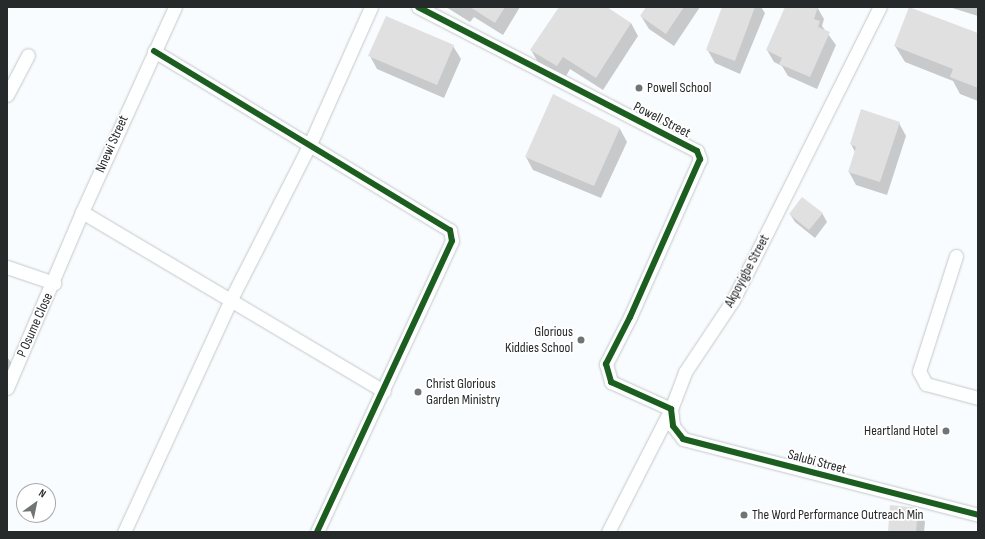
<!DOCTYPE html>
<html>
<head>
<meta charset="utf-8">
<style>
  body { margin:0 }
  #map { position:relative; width:985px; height:539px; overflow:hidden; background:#f9fcfe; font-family:"Sofia Sans Condensed",sans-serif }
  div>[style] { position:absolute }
  .shadow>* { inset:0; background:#0003 }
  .building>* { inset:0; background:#e0e0e1 }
  .roads { filter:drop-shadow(0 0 1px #c5c7c9) drop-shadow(0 0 1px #c5c7c9) }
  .minor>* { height:13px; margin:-6.5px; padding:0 6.5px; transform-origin:6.5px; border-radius:6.5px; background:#feffff }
  .cycleway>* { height:6px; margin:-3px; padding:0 3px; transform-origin:3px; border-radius:3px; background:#1b5e20 }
  .dots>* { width:11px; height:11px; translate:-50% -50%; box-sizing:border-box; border:2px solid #fff; border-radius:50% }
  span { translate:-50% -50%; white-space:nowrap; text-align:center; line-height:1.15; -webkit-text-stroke:3.5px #fff; paint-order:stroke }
  .poi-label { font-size:14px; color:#272a2b }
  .left { translate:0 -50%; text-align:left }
  .right { translate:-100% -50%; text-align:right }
  .street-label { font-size:14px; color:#272a2b }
  .frame { position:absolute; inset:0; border:8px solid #272a2b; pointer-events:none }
  .north { position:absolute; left:16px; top:483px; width:40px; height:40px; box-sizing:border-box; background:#fff; border:1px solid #a9aaaa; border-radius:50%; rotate:33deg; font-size:11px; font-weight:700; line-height:16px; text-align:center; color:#272a2b }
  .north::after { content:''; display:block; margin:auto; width:14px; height:18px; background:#707475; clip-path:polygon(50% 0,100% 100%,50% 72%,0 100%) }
</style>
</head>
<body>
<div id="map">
  <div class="shadow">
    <i style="clip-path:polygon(446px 7px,520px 7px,503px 35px,474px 17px,470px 22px)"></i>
    <i style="clip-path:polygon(560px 7px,598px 7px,631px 23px,638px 36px,603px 90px,570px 69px,565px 78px,538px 62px,531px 50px)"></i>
    <i style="clip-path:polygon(647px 7px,700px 7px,674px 46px,649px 29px,641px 16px)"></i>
    <i style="clip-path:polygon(723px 7px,761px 7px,765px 13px,740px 74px,715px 63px,707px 49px)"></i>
    <i style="clip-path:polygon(793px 7px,817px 7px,824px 19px,822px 26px,836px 45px,817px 89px,788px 76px,782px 66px,774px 62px,767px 50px)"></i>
    <i style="clip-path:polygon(949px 7px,978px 7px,978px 16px)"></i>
    <i style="clip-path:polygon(978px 35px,978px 101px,960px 94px,953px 81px,905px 62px,895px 46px)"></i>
    <i style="clip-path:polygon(453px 46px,461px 59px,444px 98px,377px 69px,370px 56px)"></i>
    <i style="clip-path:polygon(554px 96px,620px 129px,627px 142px,601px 198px,533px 170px,526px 157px)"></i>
    <i style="clip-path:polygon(899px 123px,906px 136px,887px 195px,856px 185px,849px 172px,855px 152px,851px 144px)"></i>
    <i style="clip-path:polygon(822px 213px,827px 222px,815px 238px,795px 222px,790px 214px)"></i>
    <i style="clip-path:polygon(7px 357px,17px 370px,7px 394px)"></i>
    <i style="clip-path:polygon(918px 509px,925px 522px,924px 532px,889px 532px)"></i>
  </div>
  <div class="building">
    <i style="clip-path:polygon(470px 7px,505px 7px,495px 23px)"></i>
    <i style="clip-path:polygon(559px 7px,607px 7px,631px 23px,596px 78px,563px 57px,557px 66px,530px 50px)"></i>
    <i style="clip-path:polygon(646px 7px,684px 7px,666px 34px,640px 16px)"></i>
    <i style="clip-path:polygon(722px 7px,755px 7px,735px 61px,706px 50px)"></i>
    <i style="clip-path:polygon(785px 7px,818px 7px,814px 19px,820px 21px,818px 27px,830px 32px,810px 77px,779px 64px,782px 58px,766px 50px)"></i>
    <i style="clip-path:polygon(909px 7px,978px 33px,978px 88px,950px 77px,953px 69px,894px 46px)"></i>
    <i style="clip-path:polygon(386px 16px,454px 45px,437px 85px,368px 56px)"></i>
    <i style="clip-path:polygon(553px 94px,620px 128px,594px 186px,525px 157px)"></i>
    <i style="clip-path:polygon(861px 109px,900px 122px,880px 182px,848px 172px,856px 147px,850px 144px)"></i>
    <i style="clip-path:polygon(802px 197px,823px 213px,809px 230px,789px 214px)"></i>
    <i style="clip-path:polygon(890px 505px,918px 508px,916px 532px,888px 532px)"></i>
  </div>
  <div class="roads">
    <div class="minor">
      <i style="left:418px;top:7px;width:314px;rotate:27.3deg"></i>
      <i style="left:697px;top:151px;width:9px;rotate:69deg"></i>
      <i style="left:700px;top:159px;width:173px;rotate:113.9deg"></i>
      <i style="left:630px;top:317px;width:53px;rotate:117.1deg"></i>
      <i style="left:606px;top:364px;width:19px;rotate:74deg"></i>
      <i style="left:611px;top:382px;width:66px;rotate:24.2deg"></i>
      <i style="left:671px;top:409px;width:17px;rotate:83deg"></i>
      <i style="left:673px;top:426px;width:16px;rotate:52deg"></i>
      <i style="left:683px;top:439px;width:305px;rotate:14.4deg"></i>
      <i style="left:154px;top:51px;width:346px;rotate:31.2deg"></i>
      <i style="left:450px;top:230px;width:11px;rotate:80deg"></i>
      <i style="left:452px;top:241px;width:321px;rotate:114.9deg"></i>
      <i style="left:7px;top:95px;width:45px;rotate:-62.3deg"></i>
      <i style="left:82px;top:212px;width:351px;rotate:30.7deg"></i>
      <i style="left:956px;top:256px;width:121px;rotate:107.8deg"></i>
      <i style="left:919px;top:371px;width:15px;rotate:62deg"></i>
      <i style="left:926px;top:384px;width:54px;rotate:15.1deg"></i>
      <i style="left:7px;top:267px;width:50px;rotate:18.8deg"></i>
      <i style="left:7px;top:388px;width:191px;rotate:-66.9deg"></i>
      <i style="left:82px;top:212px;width:225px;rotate:-65.6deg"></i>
      <i style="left:124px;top:532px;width:256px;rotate:-65.3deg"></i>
      <i style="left:231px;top:299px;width:174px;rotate:-63deg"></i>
      <i style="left:310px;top:144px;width:150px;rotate:-66deg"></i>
      <i style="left:608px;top:532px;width:138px;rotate:-62.9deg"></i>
      <i style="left:671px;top:409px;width:40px;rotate:-69deg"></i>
      <i style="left:685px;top:372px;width:87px;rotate:-56.3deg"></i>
      <i style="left:733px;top:300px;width:328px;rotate:-63.4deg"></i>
    </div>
  </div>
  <div class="cycleway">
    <i style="left:418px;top:7px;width:314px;rotate:27.3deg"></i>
    <i style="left:697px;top:151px;width:9px;rotate:69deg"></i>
    <i style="left:700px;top:159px;width:173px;rotate:113.9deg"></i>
    <i style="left:630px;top:317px;width:53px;rotate:117.1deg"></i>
    <i style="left:606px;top:364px;width:19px;rotate:74deg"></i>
    <i style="left:611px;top:382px;width:66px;rotate:24.2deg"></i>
    <i style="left:671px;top:409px;width:17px;rotate:83deg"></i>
    <i style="left:673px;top:426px;width:16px;rotate:52deg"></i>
    <i style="left:683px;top:439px;width:305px;rotate:14.4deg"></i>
    <i style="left:154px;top:51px;width:346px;rotate:31.2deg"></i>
    <i style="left:450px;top:230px;width:11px;rotate:80deg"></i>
    <i style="left:452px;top:241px;width:321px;rotate:114.9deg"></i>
  </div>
  <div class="dots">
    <i style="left:639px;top:88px;background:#707475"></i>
    <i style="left:581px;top:340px;background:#707475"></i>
    <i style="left:418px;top:392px;background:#707475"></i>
    <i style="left:946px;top:431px;background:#707475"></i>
    <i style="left:744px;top:515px;background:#707475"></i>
  </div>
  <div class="poi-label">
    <span class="left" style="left:647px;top:88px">Powell School</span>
    <span class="right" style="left:573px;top:340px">Glorious<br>Kiddies School</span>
    <span class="left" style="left:426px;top:392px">Christ Glorious<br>Garden Ministry</span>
    <span class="right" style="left:938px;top:431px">Heartland Hotel</span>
    <span class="left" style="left:752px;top:515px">The Word Performance Outreach Min</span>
  </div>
  <div class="street-label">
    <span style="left:662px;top:120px;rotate:27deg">Powell Street</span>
    <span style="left:112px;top:144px;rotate:-66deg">Nnewi Street</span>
    <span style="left:747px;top:271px;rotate:-62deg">Akpoyigbe Street</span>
    <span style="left:35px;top:325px;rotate:-66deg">P Osume Close</span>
    <span style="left:817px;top:462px;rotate:15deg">Salubi Street</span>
  </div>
  <div class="frame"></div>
  <div class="north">N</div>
</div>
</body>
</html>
